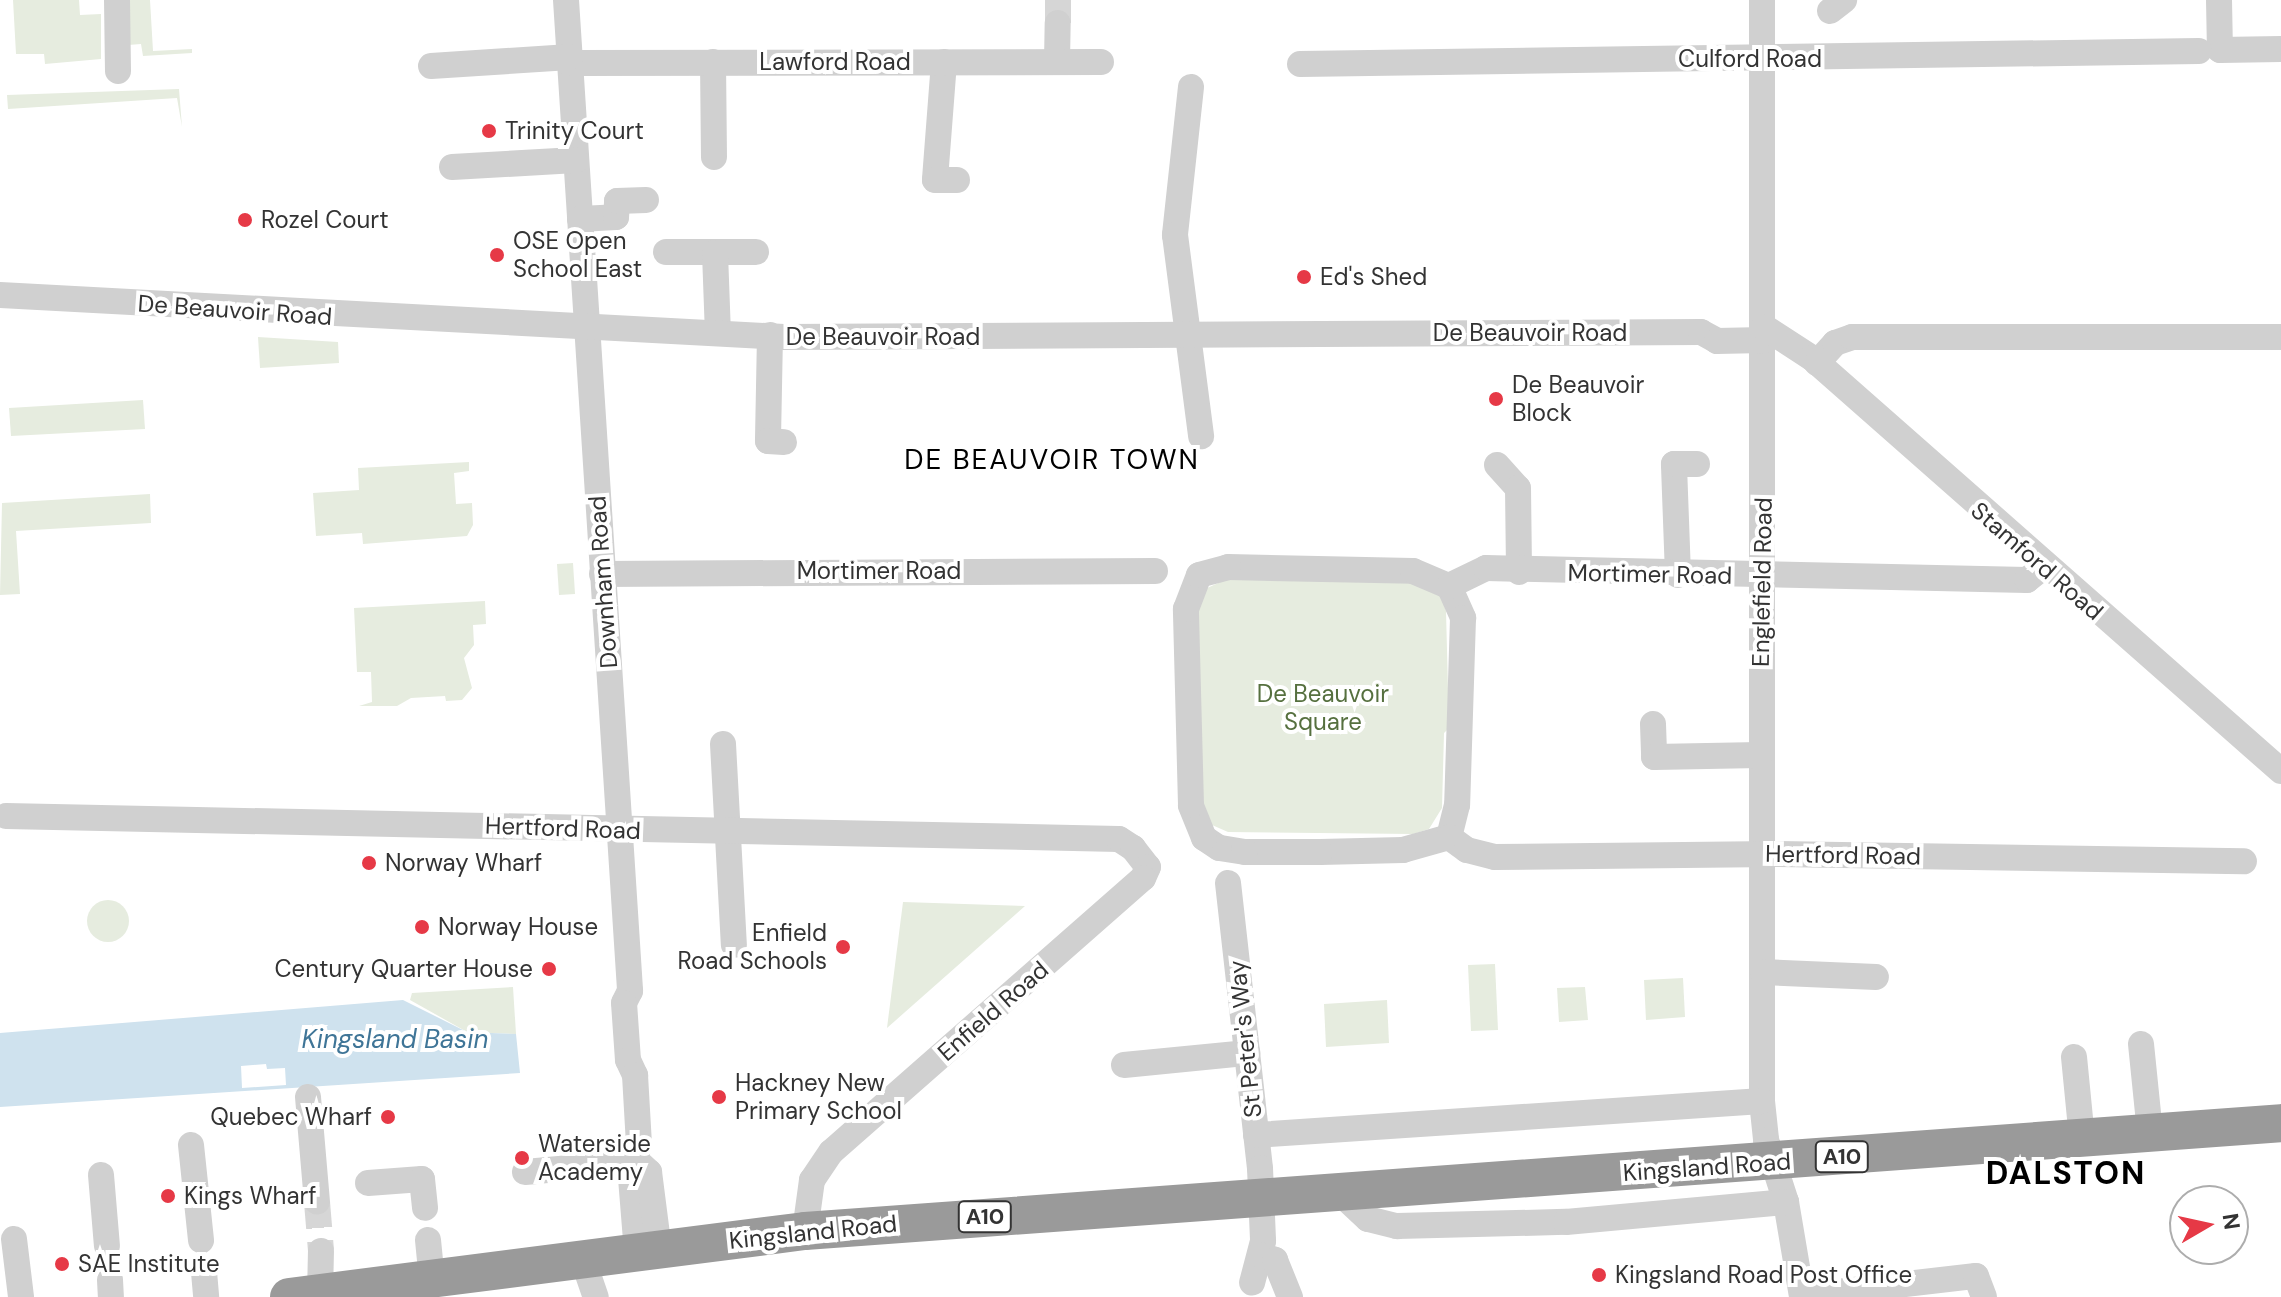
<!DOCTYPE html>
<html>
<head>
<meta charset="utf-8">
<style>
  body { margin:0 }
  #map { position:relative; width:2281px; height:1297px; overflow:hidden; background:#fff; font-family:"DM Sans",sans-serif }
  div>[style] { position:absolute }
  .green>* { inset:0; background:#e6ecdf }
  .round { border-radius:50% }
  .water>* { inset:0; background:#cfe2ee }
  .pier>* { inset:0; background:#fff }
  .minor-tunnel>* { height:26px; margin-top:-13px; transform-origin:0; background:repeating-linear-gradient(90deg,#d6d6d6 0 26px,transparent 0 39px) }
  .minor>* { height:26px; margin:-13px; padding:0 13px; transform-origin:13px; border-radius:13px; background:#d0d0d0 }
  .highway>* { height:38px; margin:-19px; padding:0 19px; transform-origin:19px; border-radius:19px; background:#9a9a9a }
  .dots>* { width:22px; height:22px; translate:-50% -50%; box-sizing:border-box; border:4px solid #fff; border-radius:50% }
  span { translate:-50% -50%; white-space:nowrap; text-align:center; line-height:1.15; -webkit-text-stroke:8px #fff; paint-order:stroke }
  .shield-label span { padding:2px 6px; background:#fff; border:2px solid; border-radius:6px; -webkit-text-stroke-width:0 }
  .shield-label { font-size:22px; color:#333; font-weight:700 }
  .street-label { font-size:24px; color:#333 }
  .poi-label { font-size:24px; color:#333 }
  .left { translate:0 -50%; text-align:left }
  .right { translate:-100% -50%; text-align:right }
  .park-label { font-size:24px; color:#56703f }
  .water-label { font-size:26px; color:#3f7597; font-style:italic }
  .quarter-label { font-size:28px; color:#000; letter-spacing:2px }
  .district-label { font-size:32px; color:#000; font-weight:700; letter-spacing:2px }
  .north { position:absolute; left:2169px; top:1185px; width:80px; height:80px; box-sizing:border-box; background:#fff; border:2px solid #adadad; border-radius:50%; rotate:81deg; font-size:22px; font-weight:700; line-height:32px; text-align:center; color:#333 }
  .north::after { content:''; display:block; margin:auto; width:28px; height:36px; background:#e63946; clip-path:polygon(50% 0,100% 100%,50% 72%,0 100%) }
</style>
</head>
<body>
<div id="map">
  <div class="green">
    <i style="clip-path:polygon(13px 0,79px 0,80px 15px,101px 14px,101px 59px,45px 64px,44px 54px,16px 54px)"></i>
    <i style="clip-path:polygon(127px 0,150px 0,153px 51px,192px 49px,192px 53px,143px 56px,141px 44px,128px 45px)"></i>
    <i style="clip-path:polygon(179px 89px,182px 127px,177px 98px,8px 109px,7px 95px)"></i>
    <i style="clip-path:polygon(258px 337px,338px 342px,339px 363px,260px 368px)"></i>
    <i style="clip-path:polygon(143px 400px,145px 429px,11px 436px,9px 408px)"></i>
    <i style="clip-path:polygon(469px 462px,469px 471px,454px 473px,456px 504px,472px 503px,473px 525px,467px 536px,363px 544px,362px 533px,316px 536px,313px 493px,359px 490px,358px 468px)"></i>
    <i style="clip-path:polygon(150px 494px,151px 523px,16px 531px,20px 594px,0 595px,2px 503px)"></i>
    <i style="clip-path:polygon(573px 563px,575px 594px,559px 595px,557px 564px)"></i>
    <i style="clip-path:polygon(1227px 579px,1420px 582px,1439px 591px,1446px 611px,1449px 728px,1444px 733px,1442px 808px,1429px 829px,1413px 834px,1228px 832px,1212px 825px,1203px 808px,1198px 606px,1205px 589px)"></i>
    <i style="clip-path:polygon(485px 601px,486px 624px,473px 625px,474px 645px,464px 658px,472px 688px,462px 700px,446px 701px,445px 696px,411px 698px,397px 706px,359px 706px,372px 702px,371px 672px,357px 672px,354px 608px)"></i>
    <i class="round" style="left:87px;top:900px;width:42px;height:42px"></i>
    <i style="clip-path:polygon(903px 902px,1025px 906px,887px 1028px)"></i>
    <i style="clip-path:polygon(1495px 964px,1498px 1030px,1471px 1031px,1468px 965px)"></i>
    <i style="clip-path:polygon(1683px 978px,1685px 1017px,1646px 1020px,1644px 980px)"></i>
    <i style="clip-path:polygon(513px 987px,516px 1034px,467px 1032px,410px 1000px,412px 993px)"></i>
    <i style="clip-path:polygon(1585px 987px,1588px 1020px,1559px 1022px,1557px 988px)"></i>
    <i style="clip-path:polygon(1387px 1000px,1389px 1043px,1326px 1047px,1324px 1004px)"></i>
  </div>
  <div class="water">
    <i style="clip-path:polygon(403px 1000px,467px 1032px,516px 1034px,520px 1073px,0 1107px,0 1033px)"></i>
  </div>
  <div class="pier">
    <i style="clip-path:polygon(266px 1064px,267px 1069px,285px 1068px,286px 1085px,242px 1088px,241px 1066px)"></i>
  </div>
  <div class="minor-tunnel">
    <i style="left:1058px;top:23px;width:23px;rotate:-90deg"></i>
    <i style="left:317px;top:1202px;width:49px;rotate:85.3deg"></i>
  </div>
  <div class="minor">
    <i style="left:117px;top:0;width:71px;rotate:89.2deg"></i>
    <i style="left:566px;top:0;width:993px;rotate:86.3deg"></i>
    <i style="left:630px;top:991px;width:13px;rotate:117deg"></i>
    <i style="left:624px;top:1003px;width:57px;rotate:86deg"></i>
    <i style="left:628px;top:1060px;width:17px;rotate:65deg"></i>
    <i style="left:635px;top:1075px;width:69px;rotate:86.7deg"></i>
    <i style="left:639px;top:1144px;width:35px;rotate:103deg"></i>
    <i style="left:631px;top:1178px;width:75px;rotate:85.4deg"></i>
    <i style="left:1762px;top:0;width:1101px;rotate:90deg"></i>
    <i style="left:1762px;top:1101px;width:39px;rotate:84deg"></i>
    <i style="left:1766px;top:1140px;width:65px;rotate:72.1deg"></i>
    <i style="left:1786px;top:1202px;width:96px;rotate:80.4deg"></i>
    <i style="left:2219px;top:0;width:50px;rotate:88.9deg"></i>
    <i style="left:2220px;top:50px;width:61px;rotate:-0.9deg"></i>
    <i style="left:1830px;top:11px;width:18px;rotate:-38deg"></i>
    <i style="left:713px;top:62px;width:95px;rotate:89.4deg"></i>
    <i style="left:944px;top:62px;width:118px;rotate:94.4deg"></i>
    <i style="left:935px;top:180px;width:22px"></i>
    <i style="left:1057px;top:62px;width:39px;rotate:-89deg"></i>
    <i style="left:570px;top:63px;width:531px;rotate:-0.11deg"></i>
    <i style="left:1300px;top:64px;width:899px;rotate:-0.83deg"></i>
    <i style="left:431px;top:66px;width:139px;rotate:-3.7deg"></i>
    <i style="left:1191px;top:87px;width:149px;rotate:96.2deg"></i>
    <i style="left:1175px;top:235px;width:203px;rotate:82.6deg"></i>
    <i style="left:452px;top:167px;width:124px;rotate:-3.2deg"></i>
    <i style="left:580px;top:219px;width:36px;rotate:-3deg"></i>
    <i style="left:616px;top:217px;width:16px;rotate:-86deg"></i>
    <i style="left:617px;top:201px;width:29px;rotate:-2deg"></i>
    <i style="left:666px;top:252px;width:90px"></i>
    <i style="left:715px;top:253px;width:80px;rotate:87.9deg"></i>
    <i style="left:0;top:295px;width:785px;rotate:3.07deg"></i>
    <i style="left:784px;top:337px;width:917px;rotate:-0.31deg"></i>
    <i style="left:1701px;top:332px;width:18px;rotate:29deg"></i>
    <i style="left:1717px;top:341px;width:47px;rotate:-1.2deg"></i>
    <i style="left:1764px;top:327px;width:57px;rotate:32.9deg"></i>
    <i style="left:1812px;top:358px;width:625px;rotate:41.37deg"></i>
    <i style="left:770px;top:335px;width:106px;rotate:91.1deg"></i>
    <i style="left:768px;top:441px;width:16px;rotate:4deg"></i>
    <i style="left:1817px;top:363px;width:27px;rotate:-48deg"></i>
    <i style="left:1835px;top:343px;width:18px;rotate:-19deg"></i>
    <i style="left:1852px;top:337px;width:429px"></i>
    <i style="left:1497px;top:465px;width:31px;rotate:48deg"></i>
    <i style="left:1518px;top:488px;width:84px;rotate:89.3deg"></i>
    <i style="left:1228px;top:567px;width:185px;rotate:1.2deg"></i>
    <i style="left:1413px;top:571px;width:39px;rotate:23deg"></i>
    <i style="left:1449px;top:586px;width:35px;rotate:66deg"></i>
    <i style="left:1463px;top:618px;width:187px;rotate:91.8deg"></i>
    <i style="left:1457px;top:805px;width:33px;rotate:104deg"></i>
    <i style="left:1449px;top:837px;width:48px;rotate:164.2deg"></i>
    <i style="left:1403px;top:850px;width:83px;rotate:178.6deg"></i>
    <i style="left:1320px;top:852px;width:75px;rotate:180deg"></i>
    <i style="left:1245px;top:852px;width:26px;rotate:-171deg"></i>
    <i style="left:1219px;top:848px;width:18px;rotate:-146deg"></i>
    <i style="left:1204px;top:838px;width:35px;rotate:-112deg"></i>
    <i style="left:1191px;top:805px;width:196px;rotate:-91.5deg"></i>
    <i style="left:1186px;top:609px;width:36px;rotate:-69deg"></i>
    <i style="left:1199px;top:575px;width:30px;rotate:-15deg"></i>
    <i style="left:602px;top:574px;width:553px;rotate:-0.31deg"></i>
    <i style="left:1678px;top:575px;width:111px;rotate:-92.1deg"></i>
    <i style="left:1674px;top:464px;width:23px"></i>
    <i style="left:1449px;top:586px;width:41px;rotate:-25.9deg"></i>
    <i style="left:1486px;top:568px;width:541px;rotate:1.27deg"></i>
    <i style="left:2027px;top:580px;width:21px;rotate:-39deg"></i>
    <i style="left:1653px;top:724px;width:33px;rotate:88deg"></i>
    <i style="left:1654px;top:757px;width:106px;rotate:-1.1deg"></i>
    <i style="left:723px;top:744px;width:201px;rotate:86.9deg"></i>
    <i style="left:6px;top:816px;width:1113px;rotate:1.18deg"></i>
    <i style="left:1119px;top:839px;width:17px;rotate:33deg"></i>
    <i style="left:1133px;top:848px;width:24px;rotate:52deg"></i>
    <i style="left:1148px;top:867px;width:12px;rotate:114deg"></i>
    <i style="left:1143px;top:878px;width:415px;rotate:138.7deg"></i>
    <i style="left:831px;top:1152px;width:34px;rotate:124deg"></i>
    <i style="left:812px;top:1180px;width:51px;rotate:97.8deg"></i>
    <i style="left:1449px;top:837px;width:22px;rotate:36deg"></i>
    <i style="left:1467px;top:850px;width:29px;rotate:14deg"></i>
    <i style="left:1495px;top:857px;width:280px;rotate:-0.6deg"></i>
    <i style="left:1775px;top:854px;width:469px;rotate:0.9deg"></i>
    <i style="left:1228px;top:883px;width:287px;rotate:83.6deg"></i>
    <i style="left:1260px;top:1168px;width:73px;rotate:87.6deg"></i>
    <i style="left:1263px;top:1241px;width:43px;rotate:104.7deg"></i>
    <i style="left:1763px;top:972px;width:113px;rotate:2.5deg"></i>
    <i style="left:2141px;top:1044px;width:89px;rotate:84.2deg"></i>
    <i style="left:2074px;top:1057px;width:81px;rotate:84.4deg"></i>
    <i style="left:1124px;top:1065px;width:124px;rotate:-5.6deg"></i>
    <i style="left:308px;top:1097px;width:105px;rotate:85.1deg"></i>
    <i style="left:1256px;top:1135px;width:507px;rotate:-3.84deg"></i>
    <i style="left:191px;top:1145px;width:96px;rotate:84deg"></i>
    <i style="left:638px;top:1162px;width:15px;rotate:42deg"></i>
    <i style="left:649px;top:1172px;width:79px;rotate:82.7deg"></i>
    <i style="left:525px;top:1172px;width:113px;rotate:-5.1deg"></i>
    <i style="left:101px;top:1175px;width:71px;rotate:85.2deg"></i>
    <i style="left:368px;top:1183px;width:54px;rotate:-4.2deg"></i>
    <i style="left:422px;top:1179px;width:29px;rotate:84deg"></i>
    <i style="left:1340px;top:1193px;width:38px;rotate:43deg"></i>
    <i style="left:1368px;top:1219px;width:30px;rotate:14deg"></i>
    <i style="left:1397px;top:1226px;width:169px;rotate:-1.4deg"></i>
    <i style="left:1566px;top:1222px;width:221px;rotate:-5.2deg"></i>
    <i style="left:14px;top:1239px;width:58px;rotate:83.1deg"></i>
    <i style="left:428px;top:1240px;width:41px;rotate:84.4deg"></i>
    <i style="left:1260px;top:1255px;width:16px;rotate:18deg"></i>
    <i style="left:1275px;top:1260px;width:40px;rotate:68deg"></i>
    <i style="left:583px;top:1260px;width:39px;rotate:71deg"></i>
    <i style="left:204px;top:1272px;width:25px;rotate:85deg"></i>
    <i style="left:110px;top:1280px;width:17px;rotate:87deg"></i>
    <i style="left:320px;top:1294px;width:43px;rotate:-88.7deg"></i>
    <i style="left:1802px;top:1296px;width:175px;rotate:-6.6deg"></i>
    <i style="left:1976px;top:1276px;width:22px;rotate:69deg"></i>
  </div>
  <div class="highway">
    <i style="left:289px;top:1297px;width:520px;rotate:-7.29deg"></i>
    <i style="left:805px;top:1231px;width:1480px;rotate:-4.18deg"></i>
  </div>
  <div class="dots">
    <i style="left:489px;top:131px;background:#e63946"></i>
    <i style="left:245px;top:220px;background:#e63946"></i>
    <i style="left:497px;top:255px;background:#e63946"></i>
    <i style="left:1304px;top:277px;background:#e63946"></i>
    <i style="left:1496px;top:399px;background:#e63946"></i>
    <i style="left:369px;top:863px;background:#e63946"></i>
    <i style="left:422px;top:927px;background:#e63946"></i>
    <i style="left:843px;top:947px;background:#e63946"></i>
    <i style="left:549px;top:969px;background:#e63946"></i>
    <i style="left:719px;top:1097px;background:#e63946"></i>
    <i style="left:388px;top:1117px;background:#e63946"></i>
    <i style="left:522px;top:1158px;background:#e63946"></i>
    <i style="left:168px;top:1196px;background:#e63946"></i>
    <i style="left:62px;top:1264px;background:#e63946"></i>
    <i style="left:1599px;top:1275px;background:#e63946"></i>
  </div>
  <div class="shield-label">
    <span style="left:1842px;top:1157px">A10</span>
    <span style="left:985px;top:1217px">A10</span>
  </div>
  <div class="street-label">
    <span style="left:1750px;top:59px">Culford Road</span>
    <span style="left:835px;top:62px">Lawford Road</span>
    <span style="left:235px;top:310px;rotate:4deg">De Beauvoir Road</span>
    <span style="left:1530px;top:333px">De Beauvoir Road</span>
    <span style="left:883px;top:337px">De Beauvoir Road</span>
    <span style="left:2037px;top:561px;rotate:41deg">Stamford Road</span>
    <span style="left:879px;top:571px">Mortimer Road</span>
    <span style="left:1650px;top:574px;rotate:1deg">Mortimer Road</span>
    <span style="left:603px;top:582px;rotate:-94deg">Downham Road</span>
    <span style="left:1762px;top:582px;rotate:-89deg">Englefield Road</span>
    <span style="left:563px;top:828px;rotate:2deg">Hertford Road</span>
    <span style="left:1843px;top:855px;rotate:1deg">Hertford Road</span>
    <span style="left:993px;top:1011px;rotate:-41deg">Enfield Road</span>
    <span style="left:1245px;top:1039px;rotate:-96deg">St Peter's Way</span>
    <span style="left:1707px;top:1167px;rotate:-4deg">Kingsland Road</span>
    <span style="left:813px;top:1232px;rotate:-6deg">Kingsland Road</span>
  </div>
  <div class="poi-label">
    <span class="left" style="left:505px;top:131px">Trinity Court</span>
    <span class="left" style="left:261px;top:220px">Rozel Court</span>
    <span class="left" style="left:513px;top:255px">OSE Open<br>School East</span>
    <span class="left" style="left:1320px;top:277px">Ed's Shed</span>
    <span class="left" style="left:1512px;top:399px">De Beauvoir<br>Block</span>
    <span class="left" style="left:385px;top:863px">Norway Wharf</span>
    <span class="left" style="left:438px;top:927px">Norway House</span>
    <span class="right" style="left:827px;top:947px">Enfield<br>Road Schools</span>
    <span class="right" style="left:533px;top:969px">Century Quarter House</span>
    <span class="left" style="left:735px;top:1097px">Hackney New<br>Primary School</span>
    <span class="right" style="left:372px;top:1117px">Quebec Wharf</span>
    <span class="left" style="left:538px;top:1158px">Waterside<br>Academy</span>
    <span class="left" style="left:184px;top:1196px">Kings Wharf</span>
    <span class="left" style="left:78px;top:1264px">SAE Institute</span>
    <span class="left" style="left:1615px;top:1275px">Kingsland Road Post Office</span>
  </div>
  <div class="park-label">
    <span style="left:1323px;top:708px">De Beauvoir<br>Square</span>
  </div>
  <div class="water-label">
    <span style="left:395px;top:1040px">Kingsland Basin</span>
  </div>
  <div class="quarter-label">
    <span style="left:1052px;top:460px">DE BEAUVOIR TOWN</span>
  </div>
  <div class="district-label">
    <span style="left:2066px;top:1173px">DALSTON</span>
  </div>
  <div class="north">N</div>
</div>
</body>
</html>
